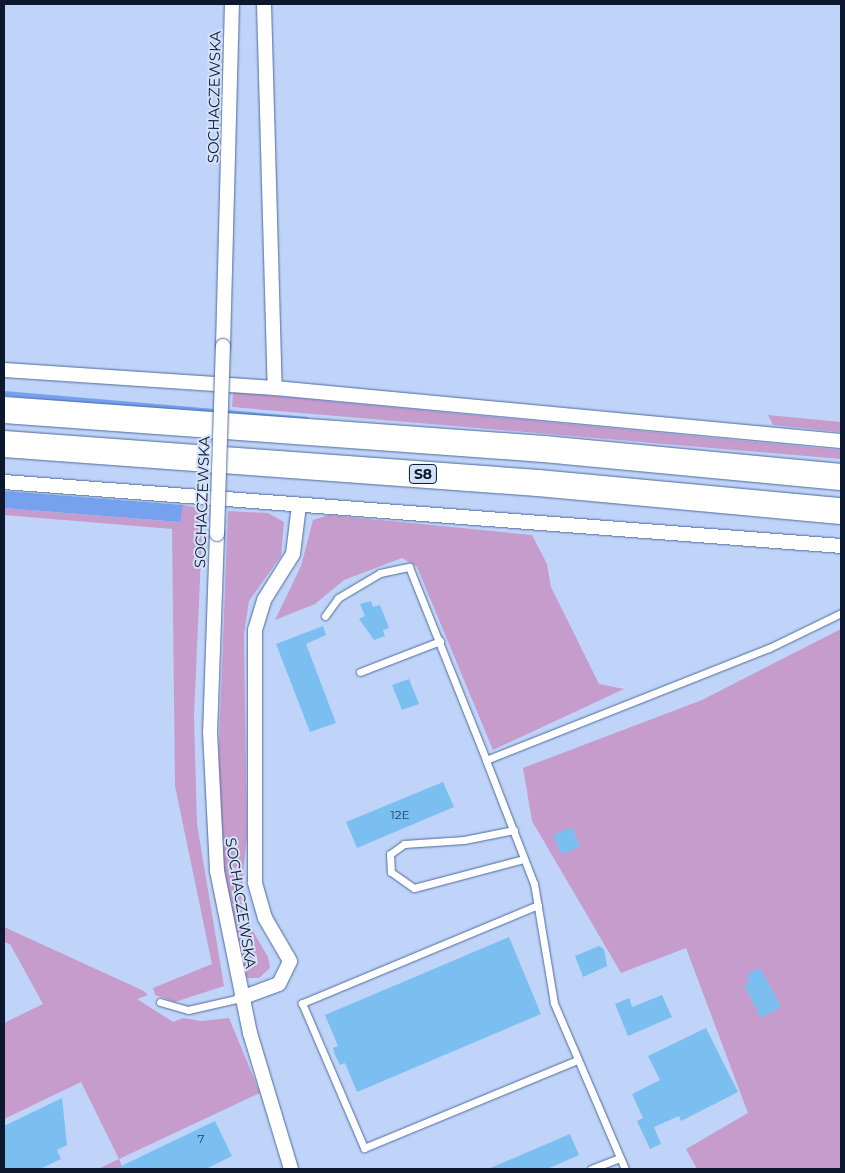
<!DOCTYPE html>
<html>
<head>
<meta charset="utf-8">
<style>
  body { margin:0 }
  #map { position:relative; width:845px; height:1173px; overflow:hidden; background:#bfd4f8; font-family:Montserrat,sans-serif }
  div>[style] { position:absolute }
  .green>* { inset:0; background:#c69ccd }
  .water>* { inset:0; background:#75a1ef }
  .stream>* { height:4.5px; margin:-2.25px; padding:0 2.25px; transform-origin:2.25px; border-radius:2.25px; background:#75a1ef }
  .building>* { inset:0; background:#7bbff1 }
  .roads { filter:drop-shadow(0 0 1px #4d6a9f) drop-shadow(0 0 1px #4d6a9f) }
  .lane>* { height:7px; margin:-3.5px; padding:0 3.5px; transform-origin:3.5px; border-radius:3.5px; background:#fff }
  .street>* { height:14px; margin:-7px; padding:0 7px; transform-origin:7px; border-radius:7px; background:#fff }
  .highway>* { height:26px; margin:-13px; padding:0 13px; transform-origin:13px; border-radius:13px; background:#fff }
  .bridges { filter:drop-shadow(0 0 1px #4d6a9f) drop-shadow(0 0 1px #4d6a9f) }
  .street-bridge>* { height:14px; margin:-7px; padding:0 7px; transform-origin:7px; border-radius:7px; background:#fff }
  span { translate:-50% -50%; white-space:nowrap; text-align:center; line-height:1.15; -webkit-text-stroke:4px #d3e1f9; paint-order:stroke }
  .number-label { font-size:12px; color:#28425e }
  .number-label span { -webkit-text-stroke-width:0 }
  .shield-label span { padding:1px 4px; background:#d3e1f9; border:1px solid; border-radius:4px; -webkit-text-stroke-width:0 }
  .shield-label { font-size:14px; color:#0c182d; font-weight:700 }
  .street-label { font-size:15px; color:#0c182d }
  .frame { position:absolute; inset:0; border:5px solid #0c182d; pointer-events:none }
</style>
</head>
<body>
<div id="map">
  <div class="green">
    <i style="clip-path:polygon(233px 392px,841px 450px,841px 459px,232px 407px)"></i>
    <i style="clip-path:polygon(768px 415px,841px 422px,841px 432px,773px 425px)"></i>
    <i style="clip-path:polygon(183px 505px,203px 509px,194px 717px,197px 824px,224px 986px,175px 1002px,155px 995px,153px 988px,212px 964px,175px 786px,172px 529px,4px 515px,4px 508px,179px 522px)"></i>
    <i style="clip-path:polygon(228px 511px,268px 513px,284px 522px,281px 556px,249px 601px,244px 634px,247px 835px,241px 897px,243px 914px,268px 957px,270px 968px,259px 978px,247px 978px,236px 955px,220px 841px,218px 769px)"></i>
    <i style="clip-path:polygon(329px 515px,532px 535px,547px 564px,551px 587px,599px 684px,624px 689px,493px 750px,417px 567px,402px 558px,344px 580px,315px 604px,275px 620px,301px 566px,313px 520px)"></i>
    <i style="clip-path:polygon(841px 629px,841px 1169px,697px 1169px,686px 1149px,748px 1113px,686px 948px,621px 973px,532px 821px,523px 768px,702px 700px)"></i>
    <i style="clip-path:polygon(4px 927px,144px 991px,148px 995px,137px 999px,173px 1022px,183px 1018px,201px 1021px,229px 1018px,260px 1093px,119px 1159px,123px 1169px,98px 1169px,119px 1159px,81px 1082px,4px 1119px,4px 1023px,43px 1004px,10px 944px,4px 942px)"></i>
  </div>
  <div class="water">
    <i style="clip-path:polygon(4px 491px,183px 505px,180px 522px,4px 508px)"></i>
  </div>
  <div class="stream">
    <i style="left:4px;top:393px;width:303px;rotate:4.9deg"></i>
  </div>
  <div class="building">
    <i style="clip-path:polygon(371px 601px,373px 607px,380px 605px,389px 628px,383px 630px,385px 636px,374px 640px,359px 619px,365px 616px,360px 604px)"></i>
    <i style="clip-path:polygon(323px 626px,326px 635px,306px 644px,336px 723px,310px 732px,276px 644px)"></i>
    <i style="clip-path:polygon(409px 679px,419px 704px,402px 710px,392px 685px)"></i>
    <i style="clip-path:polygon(443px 782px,454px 807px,357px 848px,346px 822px)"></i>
    <i style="clip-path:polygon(572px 827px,580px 847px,561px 854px,553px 835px)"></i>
    <i style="clip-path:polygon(509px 937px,541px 1014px,357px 1092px,345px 1063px,340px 1065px,335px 1055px,333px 1048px,338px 1046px,325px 1015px)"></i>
    <i style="clip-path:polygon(599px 946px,604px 949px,607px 966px,583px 977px,575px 956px)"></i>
    <i style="clip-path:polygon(760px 968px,781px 1007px,761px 1018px,744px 985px,750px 981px,746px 975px)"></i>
    <i style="clip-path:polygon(662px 995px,672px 1017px,628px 1036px,615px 1004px,629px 998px,632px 1007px)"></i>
    <i style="clip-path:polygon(706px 1028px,738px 1092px,681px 1121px,679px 1116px,654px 1127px,661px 1144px,650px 1149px,637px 1121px,643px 1118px,632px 1094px,660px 1080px,648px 1056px)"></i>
    <i style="clip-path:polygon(62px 1098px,67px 1145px,57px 1150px,61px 1159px,40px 1169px,4px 1169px,4px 1126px)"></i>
    <i style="clip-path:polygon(215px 1121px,232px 1156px,206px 1169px,115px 1169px)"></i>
    <i style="clip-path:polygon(570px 1134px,579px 1155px,547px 1169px,488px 1169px)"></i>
  </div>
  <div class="roads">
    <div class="lane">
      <i style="left:325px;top:616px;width:22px;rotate:-54deg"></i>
      <i style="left:338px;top:598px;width:49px;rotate:-30.8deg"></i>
      <i style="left:380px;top:573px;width:30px;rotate:-12deg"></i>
      <i style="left:409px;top:567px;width:208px;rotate:68.2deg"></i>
      <i style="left:360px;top:672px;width:86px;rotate:-21.2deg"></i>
      <i style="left:514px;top:830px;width:51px;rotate:168.7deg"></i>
      <i style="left:464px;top:840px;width:60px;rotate:176.2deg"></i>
      <i style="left:404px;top:844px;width:17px;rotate:144deg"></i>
      <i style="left:390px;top:854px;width:18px;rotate:87deg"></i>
      <i style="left:391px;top:872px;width:28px;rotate:35deg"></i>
      <i style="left:414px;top:888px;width:114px;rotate:-14.8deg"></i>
      <i style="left:538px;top:905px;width:256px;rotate:157.4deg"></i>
      <i style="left:302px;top:1003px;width:158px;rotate:66.8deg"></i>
      <i style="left:364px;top:1148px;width:230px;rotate:-22.4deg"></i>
      <i style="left:160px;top:1002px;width:29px;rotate:16deg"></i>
      <i style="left:188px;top:1010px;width:54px;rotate:-12.8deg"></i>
      <i style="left:591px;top:1169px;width:31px;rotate:-21deg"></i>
      <i style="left:625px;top:1169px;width:181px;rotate:-113.2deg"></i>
      <i style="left:554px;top:1003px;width:121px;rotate:-99.5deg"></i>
      <i style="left:534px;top:884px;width:133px;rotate:-111.2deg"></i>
      <i style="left:486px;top:760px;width:304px;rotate:-21.6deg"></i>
      <i style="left:769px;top:648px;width:80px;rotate:-25.9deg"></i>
    </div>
    <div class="street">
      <i style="left:264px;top:4px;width:384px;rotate:88.4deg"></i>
      <i style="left:223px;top:346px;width:342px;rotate:-88.5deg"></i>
      <i style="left:4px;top:370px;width:272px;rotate:3.8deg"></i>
      <i style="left:275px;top:388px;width:568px;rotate:5.35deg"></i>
      <i style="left:4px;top:482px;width:839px;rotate:4.37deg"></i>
      <i style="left:217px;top:534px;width:198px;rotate:92deg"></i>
      <i style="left:210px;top:732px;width:139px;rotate:87.1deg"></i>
      <i style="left:217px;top:871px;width:165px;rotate:78.5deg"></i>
      <i style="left:250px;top:1033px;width:142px;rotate:73.2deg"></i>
      <i style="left:241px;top:998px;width:40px;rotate:-20.2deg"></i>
      <i style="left:279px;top:984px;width:25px;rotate:-64deg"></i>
      <i style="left:290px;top:961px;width:50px;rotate:-120.2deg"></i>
      <i style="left:265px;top:918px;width:37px;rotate:-106deg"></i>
      <i style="left:255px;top:882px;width:252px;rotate:-90deg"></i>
      <i style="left:255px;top:630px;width:31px;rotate:-73deg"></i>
      <i style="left:264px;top:600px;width:54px;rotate:-57.8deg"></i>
      <i style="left:293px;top:554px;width:49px;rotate:-83deg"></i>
    </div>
    <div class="highway">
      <i style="left:4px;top:410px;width:541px;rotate:4.13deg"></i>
      <i style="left:544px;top:449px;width:298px;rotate:5.4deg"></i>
      <i style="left:4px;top:444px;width:535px;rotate:4.18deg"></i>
      <i style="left:538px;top:483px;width:304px;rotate:5.3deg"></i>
    </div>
  </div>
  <div class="bridges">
    <div class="street-bridge">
      <i style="left:217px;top:534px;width:188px;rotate:-88.2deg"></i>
    </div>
  </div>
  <div class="number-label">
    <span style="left:400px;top:815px">12E</span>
    <span style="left:201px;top:1139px">7</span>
  </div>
  <div class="shield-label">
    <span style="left:423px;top:474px">S8</span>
  </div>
  <div class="street-label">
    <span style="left:214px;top:97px;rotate:-89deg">SOCHACZEWSKA</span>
    <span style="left:202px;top:502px;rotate:-88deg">SOCHACZEWSKA</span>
    <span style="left:241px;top:903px;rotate:81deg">SOCHACZEWSKA</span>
  </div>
  <div class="frame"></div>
</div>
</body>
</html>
